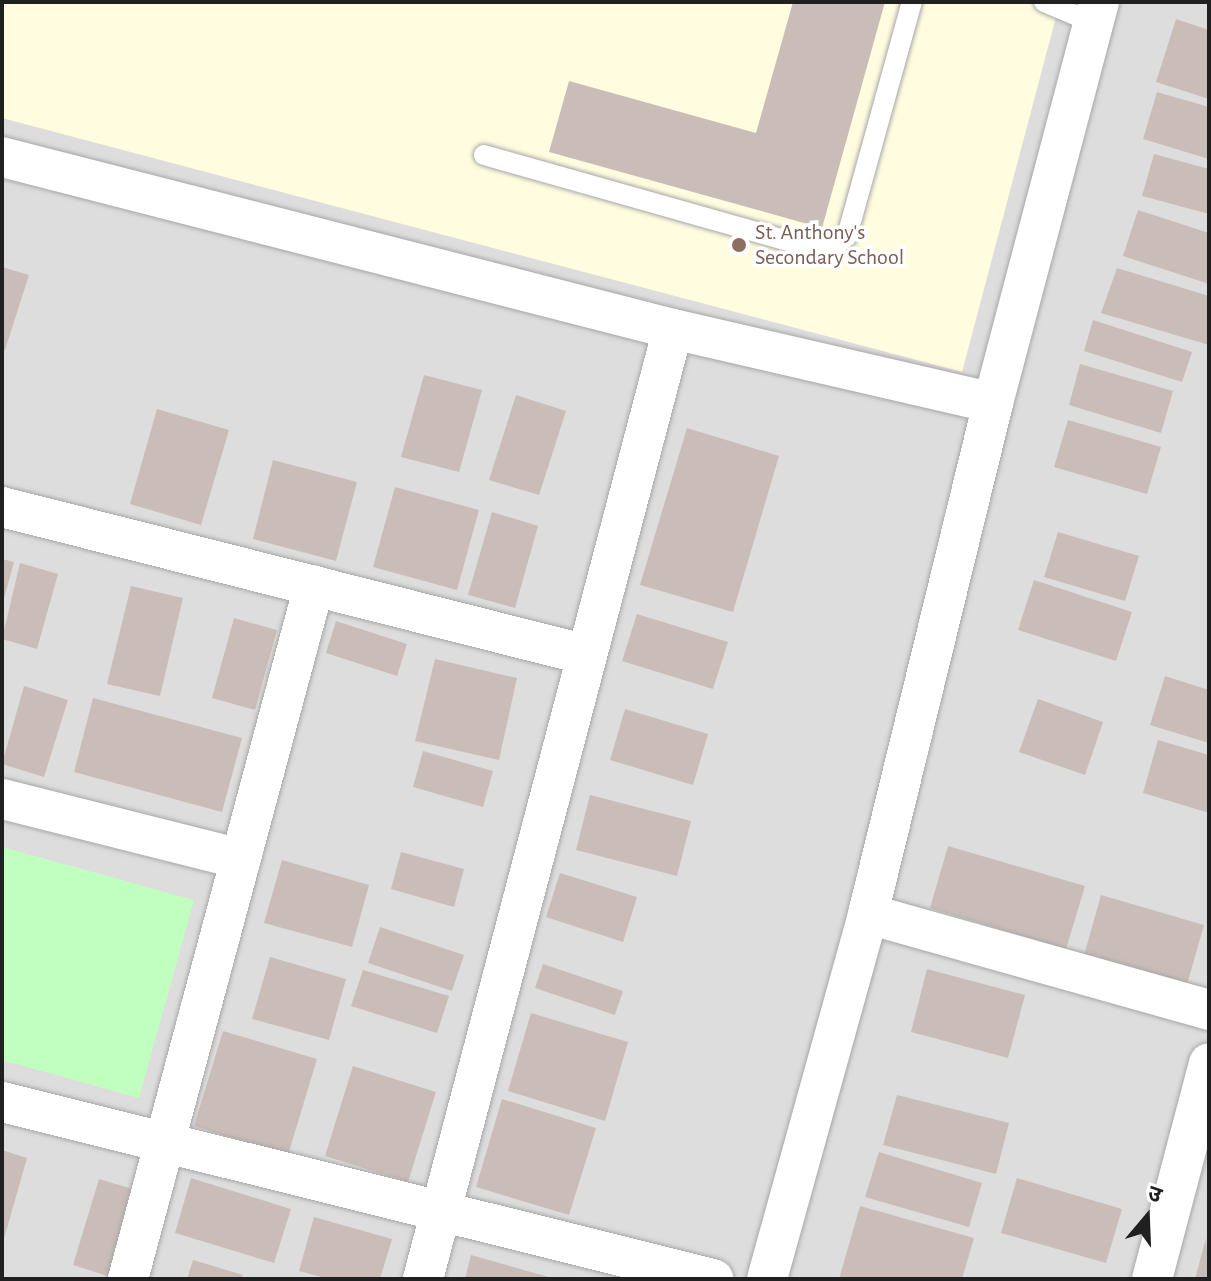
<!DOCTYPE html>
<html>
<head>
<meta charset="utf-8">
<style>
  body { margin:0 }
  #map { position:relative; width:1211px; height:1281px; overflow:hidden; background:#f1ece5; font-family:"Alegreya Sans","Noto Sans Devanagari",sans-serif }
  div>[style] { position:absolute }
  .residential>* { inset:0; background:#dedddd }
  .education>* { inset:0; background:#fffce0 }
  .park>* { inset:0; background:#c0ffbf }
  .building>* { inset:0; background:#cabdb8 }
  .roads { filter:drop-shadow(0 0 2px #a7a7a7) drop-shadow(0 0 2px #a7a7a7) }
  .service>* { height:20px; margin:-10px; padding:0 10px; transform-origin:10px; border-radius:10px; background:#fff }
  .minor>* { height:40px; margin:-20px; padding:0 20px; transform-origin:20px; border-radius:20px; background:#fff }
  .dots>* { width:22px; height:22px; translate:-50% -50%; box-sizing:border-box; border:4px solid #fff; border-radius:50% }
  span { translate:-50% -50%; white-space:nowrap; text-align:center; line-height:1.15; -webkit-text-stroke:7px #fff; paint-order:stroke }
  .education-label { font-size:22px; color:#785e54 }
  .left { translate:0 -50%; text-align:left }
  .frame { position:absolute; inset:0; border:4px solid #202020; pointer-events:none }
  .north { position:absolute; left:1107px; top:1177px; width:80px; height:80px; -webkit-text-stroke:6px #fff; paint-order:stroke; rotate:19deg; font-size:22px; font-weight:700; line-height:32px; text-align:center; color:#202020 }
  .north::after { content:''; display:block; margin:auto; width:28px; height:36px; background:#202020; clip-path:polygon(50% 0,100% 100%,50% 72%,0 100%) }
</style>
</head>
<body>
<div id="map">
  <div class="residential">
    <i style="clip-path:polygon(2px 2px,1209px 2px,1209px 1279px,2px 1279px)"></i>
  </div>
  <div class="education">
    <i style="clip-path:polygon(2px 2px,1060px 2px,962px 372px,2px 118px)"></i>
  </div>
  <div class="park">
    <i style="clip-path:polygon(2px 847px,194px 900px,139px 1098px,2px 1060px)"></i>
  </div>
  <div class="building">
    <i style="clip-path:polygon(793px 2px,885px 2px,822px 228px,549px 152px,569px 81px,756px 133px)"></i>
    <i style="clip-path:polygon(1176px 19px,1209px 30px,1209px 99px,1156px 82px)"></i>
    <i style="clip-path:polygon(1157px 92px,1209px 107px,1209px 159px,1143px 139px)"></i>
    <i style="clip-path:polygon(1154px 154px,1209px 169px,1209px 214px,1142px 196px)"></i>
    <i style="clip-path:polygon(1138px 210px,1209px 233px,1209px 284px,1123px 256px)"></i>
    <i style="clip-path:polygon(2px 267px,29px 275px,5px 350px,2px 349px)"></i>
    <i style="clip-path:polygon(1117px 268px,1209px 296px,1209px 345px,1101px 313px)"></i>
    <i style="clip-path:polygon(1093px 320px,1192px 352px,1182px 382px,1084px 351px)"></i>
    <i style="clip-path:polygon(1080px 364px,1173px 391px,1161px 433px,1069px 405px)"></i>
    <i style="clip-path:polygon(424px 375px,482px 390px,459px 472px,401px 457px)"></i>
    <i style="clip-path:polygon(516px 395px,566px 411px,539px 495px,489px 480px)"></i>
    <i style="clip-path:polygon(157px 409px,229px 430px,201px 525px,130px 504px)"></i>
    <i style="clip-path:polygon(1068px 420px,1161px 447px,1147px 494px,1054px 467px)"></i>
    <i style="clip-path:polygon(687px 428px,779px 456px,733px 612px,640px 585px)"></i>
    <i style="clip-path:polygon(273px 460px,357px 482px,336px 561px,253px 539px)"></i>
    <i style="clip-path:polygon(395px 487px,479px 510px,457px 590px,373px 567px)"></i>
    <i style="clip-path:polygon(492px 512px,538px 526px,515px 608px,468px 595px)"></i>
    <i style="clip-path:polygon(1058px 532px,1139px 556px,1125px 601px,1044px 577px)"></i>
    <i style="clip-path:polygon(2px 559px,14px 562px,3px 602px,2px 602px)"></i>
    <i style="clip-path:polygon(20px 563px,58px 574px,37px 649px,2px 639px)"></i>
    <i style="clip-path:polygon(1034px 580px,1132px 612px,1116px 661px,1018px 630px)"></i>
    <i style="clip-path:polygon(131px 586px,183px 598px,160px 696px,107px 684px)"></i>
    <i style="clip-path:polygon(637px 614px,728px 642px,713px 689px,622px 661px)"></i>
    <i style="clip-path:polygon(234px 618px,277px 630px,255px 710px,212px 698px)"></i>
    <i style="clip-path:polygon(336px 621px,407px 644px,397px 676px,326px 653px)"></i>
    <i style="clip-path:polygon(435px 659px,517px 678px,499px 760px,415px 741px)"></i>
    <i style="clip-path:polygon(1165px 676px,1209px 690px,1209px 743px,1150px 725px)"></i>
    <i style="clip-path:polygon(24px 686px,68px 700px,44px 777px,2px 764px)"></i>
    <i style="clip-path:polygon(93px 698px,242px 738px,222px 812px,74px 772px)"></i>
    <i style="clip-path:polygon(1038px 699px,1103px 722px,1085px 775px,1019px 752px)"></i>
    <i style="clip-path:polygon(625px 709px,708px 734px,693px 785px,610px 760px)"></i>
    <i style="clip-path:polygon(1158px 740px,1209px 755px,1209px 813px,1143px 793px)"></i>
    <i style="clip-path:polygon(423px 751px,493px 771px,483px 807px,413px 787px)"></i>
    <i style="clip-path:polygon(590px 795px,691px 821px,677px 876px,576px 850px)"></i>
    <i style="clip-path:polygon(948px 846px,1085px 886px,1066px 949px,930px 908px)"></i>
    <i style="clip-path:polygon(401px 852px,464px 869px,454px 907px,391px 889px)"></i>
    <i style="clip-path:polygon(282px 860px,369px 885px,352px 947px,264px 923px)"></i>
    <i style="clip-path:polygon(560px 873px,637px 897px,623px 942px,546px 917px)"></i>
    <i style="clip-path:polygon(1101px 895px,1204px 925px,1186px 988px,1083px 959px)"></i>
    <i style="clip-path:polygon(380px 927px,464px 955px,452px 991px,368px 963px)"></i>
    <i style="clip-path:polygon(270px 957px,346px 979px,329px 1040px,252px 1019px)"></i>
    <i style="clip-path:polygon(543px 964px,623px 991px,615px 1015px,535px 988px)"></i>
    <i style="clip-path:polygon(927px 969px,1025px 995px,1008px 1058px,911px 1032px)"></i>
    <i style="clip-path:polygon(363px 970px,449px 996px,437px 1033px,351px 1006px)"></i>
    <i style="clip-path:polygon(531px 1013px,628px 1042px,605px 1121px,508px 1091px)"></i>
    <i style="clip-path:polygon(223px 1031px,317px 1059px,288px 1155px,194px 1126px)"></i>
    <i style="clip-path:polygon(353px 1066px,436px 1092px,408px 1182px,325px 1156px)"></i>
    <i style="clip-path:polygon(897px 1095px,1009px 1123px,996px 1174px,883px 1145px)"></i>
    <i style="clip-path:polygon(502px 1099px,596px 1128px,569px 1215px,476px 1187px)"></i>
    <i style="clip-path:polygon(2px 1150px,27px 1158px,3px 1242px,2px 1242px)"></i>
    <i style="clip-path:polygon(879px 1152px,982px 1183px,969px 1227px,865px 1197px)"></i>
    <i style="clip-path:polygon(191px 1178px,291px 1209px,274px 1263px,175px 1233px)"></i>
    <i style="clip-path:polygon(1017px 1178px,1122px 1209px,1106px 1263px,1001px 1233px)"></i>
    <i style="clip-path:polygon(99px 1179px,146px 1193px,117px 1279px,73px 1265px)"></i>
    <i style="clip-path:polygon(860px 1206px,974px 1238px,962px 1279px,839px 1279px)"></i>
    <i style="clip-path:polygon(314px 1217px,392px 1239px,380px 1279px,329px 1279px,299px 1271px)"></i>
    <i style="clip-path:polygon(1206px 1238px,1209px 1279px,1195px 1279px)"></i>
    <i style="clip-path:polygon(471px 1255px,552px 1278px,552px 1279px,465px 1279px)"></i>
    <i style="clip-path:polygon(193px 1260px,243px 1275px,241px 1279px,187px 1279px)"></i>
  </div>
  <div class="roads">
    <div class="service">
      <i style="left:1044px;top:2px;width:54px;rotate:22.8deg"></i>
      <i style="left:484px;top:155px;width:356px;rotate:15.8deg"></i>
      <i style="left:827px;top:252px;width:26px;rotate:-39deg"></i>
      <i style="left:847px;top:236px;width:243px;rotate:-74.5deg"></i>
    </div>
    <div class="minor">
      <i style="left:2px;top:157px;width:693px;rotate:14.38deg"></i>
      <i style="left:673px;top:329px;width:328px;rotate:13deg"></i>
      <i style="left:2px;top:507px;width:603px;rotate:14.2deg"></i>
      <i style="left:2px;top:799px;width:246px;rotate:14.1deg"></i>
      <i style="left:868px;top:914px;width:354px;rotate:15.7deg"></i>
      <i style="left:2px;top:1102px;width:733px;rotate:13.98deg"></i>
      <i style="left:128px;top:1279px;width:718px;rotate:-74.98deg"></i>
      <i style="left:423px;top:1279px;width:982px;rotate:-75.26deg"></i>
      <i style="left:767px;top:1279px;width:379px;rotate:-74.5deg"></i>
      <i style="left:868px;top:914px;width:526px;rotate:-76.25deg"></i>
      <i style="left:993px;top:403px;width:415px;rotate:-75.2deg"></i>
      <i style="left:1152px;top:1279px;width:223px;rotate:-75.2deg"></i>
    </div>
  </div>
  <div class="dots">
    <i style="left:739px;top:245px;background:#8d6e63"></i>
  </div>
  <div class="education-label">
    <span class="left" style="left:755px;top:245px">St. Anthony's<br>Secondary School</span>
  </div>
  <div class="frame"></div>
  <div class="north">उ</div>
</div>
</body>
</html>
